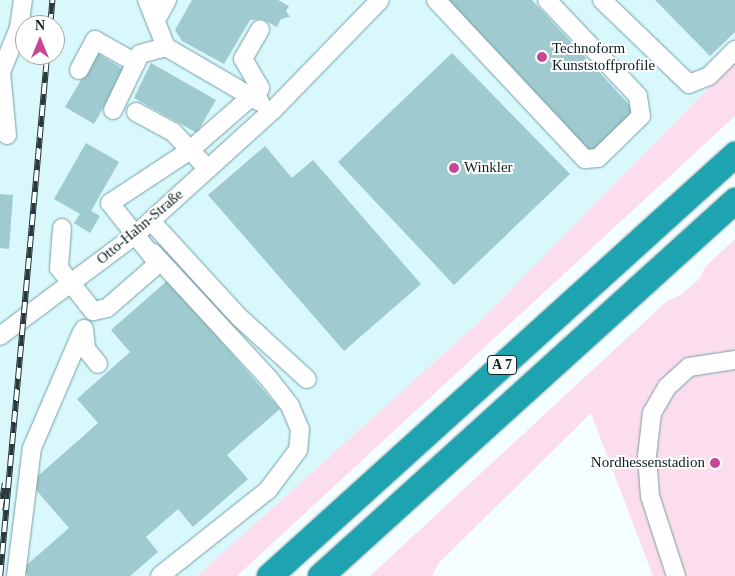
<!DOCTYPE html>
<html>
<head>
<meta charset="utf-8">
<style>
  body { margin:0 }
  #map { position:relative; width:735px; height:576px; overflow:hidden; background:#f5feff; font-family:"Times New Roman",serif }
  div>[style] { position:absolute }
  .built>* { inset:0; background:#d8f8fc }
  .green>* { inset:0; background:#fbdded }
  .building>* { inset:0; background:#9fcacf }
  .roads { filter:drop-shadow(0 0 1px #759fa4) drop-shadow(0 0 1px #759fa4) }
  .minor>* { height:18px; margin:-9px; padding:0 9px; transform-origin:9px; border-radius:9px; background:#fff }
  .highway>* { height:25px; margin:-12.5px; padding:0 12.5px; transform-origin:12.5px; border-radius:12.5px; background:#1ea3b1 }
  .rail>* { height:5.5px; margin-top:-2.75px; transform-origin:0; background:repeating-linear-gradient(90deg,#fff 0 11px,#29393b 0 22px); box-sizing:border-box; border-block:1px solid #29393b }
  .dots>* { width:14px; height:14px; translate:-50% -50%; box-sizing:border-box; border:2px solid #fff; border-radius:50% }
  span { translate:-50% -50%; white-space:nowrap; text-align:center; line-height:1.15; -webkit-text-stroke:4px #fff; paint-order:stroke }
  .shield-label span { padding:1px 4px; background:#fff; border:1px solid; border-radius:4px; -webkit-text-stroke-width:0 }
  .shield-label { font-size:14px; color:#0e1f21; font-weight:700 }
  .poi-label { font-size:15px; color:#0e1f21 }
  .left { translate:0 -50%; text-align:left }
  .right { translate:-100% -50%; text-align:right }
  .street-label { font-size:15px; color:#0e1f21 }
  .north { position:absolute; left:15px; top:15px; width:50px; height:50px; box-sizing:border-box; background:#fff; border:1px solid #9fa5a6; border-radius:50%; rotate:0deg; font-size:14px; font-weight:700; line-height:20px; text-align:center; color:#0e1f21 }
  .north::after { content:''; display:block; margin:auto; width:18px; height:22px; background:#c64999; clip-path:polygon(50% 0,100% 100%,50% 72%,0 100%) }
</style>
</head>
<body>
<div id="map">
  <div class="built">
    <i style="clip-path:polygon(evenodd,0 0,735px 0,735px 61px,480px 321px,197px 576px,0 576px,0 0,25px 25px,55px 25px,55px 55px,25px 55px,25px 25px)"></i>
  </div>
  <div class="green">
    <i style="clip-path:polygon(735px 61px,735px 116px,237px 576px,197px 576px,480px 321px)"></i>
    <i style="clip-path:polygon(735px 239px,735px 576px,653px 576px,591px 413px,439px 563px,432px 576px,370px 576px,667px 301px,681px 295px,699px 279px,707px 265px)"></i>
  </div>
  <div class="building">
    <i style="clip-path:polygon(192px 0,278px 0,289px 6px,286px 11px,290px 17px,281px 19px,277px 27px,262px 19px,250px 20px,224px 64px,182px 41px,175px 30px)"></i>
    <i style="clip-path:polygon(448px 0,532px 0,637px 113px,592px 155px)"></i>
    <i style="clip-path:polygon(655px 0,735px 0,735px 32px,710px 56px)"></i>
    <i style="clip-path:polygon(97px 53px,125px 70px,94px 124px,65px 107px)"></i>
    <i style="clip-path:polygon(452px 53px,570px 174px,454px 285px,338px 162px)"></i>
    <i style="clip-path:polygon(151px 63px,216px 100px,197px 133px,134px 98px)"></i>
    <i style="clip-path:polygon(86px 143px,119px 162px,91px 211px,100px 216px,90px 233px,74px 223px,80px 214px,54px 199px)"></i>
    <i style="clip-path:polygon(265px 146px,292px 178px,313px 160px,421px 284px,344px 351px,208px 195px)"></i>
    <i style="clip-path:polygon(0 194px,13px 195px,9px 249px,0 248px)"></i>
    <i style="clip-path:polygon(168px 280px,280px 409px,227px 455px,248px 479px,193px 527px,178px 509px,146px 537px,158px 552px,130px 576px,28px 576px,22px 569px,69px 528px,30px 483px,98px 423px,77px 399px,130px 352px,111px 330px)"></i>
  </div>
  <div class="roads">
    <div class="minor">
      <i style="left:147px;top:0;width:51px;rotate:68deg"></i>
      <i style="left:436px;top:0;width:218px;rotate:46.9deg"></i>
      <i style="left:585px;top:159px;width:13px;rotate:-4deg"></i>
      <i style="left:598px;top:158px;width:60px;rotate:-44.3deg"></i>
      <i style="left:641px;top:116px;width:20px;rotate:-99deg"></i>
      <i style="left:638px;top:96px;width:132px;rotate:-133.5deg"></i>
      <i style="left:602px;top:0;width:121px;rotate:44deg"></i>
      <i style="left:689px;top:84px;width:22px;rotate:-22deg"></i>
      <i style="left:709px;top:76px;width:37px;rotate:-45deg"></i>
      <i style="left:156px;top:20px;width:23px;rotate:-61deg"></i>
      <i style="left:166px;top:47px;width:109px;rotate:30.3deg"></i>
      <i style="left:79px;top:70px;width:34px;rotate:-62deg"></i>
      <i style="left:95px;top:40px;width:47px;rotate:29.3deg"></i>
      <i style="left:256px;top:100px;width:13px;rotate:-72deg"></i>
      <i style="left:260px;top:88px;width:34px;rotate:-120deg"></i>
      <i style="left:243px;top:59px;width:34px;rotate:-60deg"></i>
      <i style="left:113px;top:110px;width:62px;rotate:-64.3deg"></i>
      <i style="left:140px;top:54px;width:27px;rotate:-15deg"></i>
      <i style="left:136px;top:112px;width:42px;rotate:28.4deg"></i>
      <i style="left:173px;top:132px;width:51px;rotate:46.6deg"></i>
      <i style="left:7px;top:135px;width:63px;rotate:-95.4deg"></i>
      <i style="left:1px;top:72px;width:48px;rotate:-67.8deg"></i>
      <i style="left:19px;top:28px;width:28px;rotate:-82deg"></i>
      <i style="left:151px;top:221px;width:130px;rotate:47.5deg"></i>
      <i style="left:239px;top:317px;width:92px;rotate:42.4deg"></i>
      <i style="left:62px;top:228px;width:40px;rotate:94.3deg"></i>
      <i style="left:59px;top:268px;width:55px;rotate:51.7deg"></i>
      <i style="left:93px;top:311px;width:14px;rotate:-12deg"></i>
      <i style="left:107px;top:308px;width:61px;rotate:-41deg"></i>
      <i style="left:153px;top:268px;width:8px;rotate:-67deg"></i>
      <i style="left:156px;top:261px;width:74px;rotate:-128.4deg"></i>
      <i style="left:110px;top:203px;width:95px;rotate:-33.4deg"></i>
      <i style="left:189px;top:151px;width:82px;rotate:-41.1deg"></i>
      <i style="left:153px;top:253px;width:173px;rotate:47.3deg"></i>
      <i style="left:270px;top:380px;width:33px;rotate:52deg"></i>
      <i style="left:290px;top:406px;width:25px;rotate:67deg"></i>
      <i style="left:300px;top:429px;width:21px;rotate:95deg"></i>
      <i style="left:298px;top:450px;width:50px;rotate:126.9deg"></i>
      <i style="left:268px;top:490px;width:138px;rotate:141.5deg"></i>
      <i style="left:84px;top:329px;width:20px;rotate:84deg"></i>
      <i style="left:86px;top:349px;width:19px;rotate:51deg"></i>
      <i style="left:0;top:336px;width:169px;rotate:-36.8deg"></i>
      <i style="left:135px;top:235px;width:186px;rotate:-42.2deg"></i>
      <i style="left:273px;top:110px;width:153px;rotate:-45.8deg"></i>
      <i style="left:16px;top:576px;width:129px;rotate:-82.9deg"></i>
      <i style="left:32px;top:448px;width:126px;rotate:-66.7deg"></i>
      <i style="left:676px;top:576px;width:84px;rotate:-108deg"></i>
      <i style="left:650px;top:496px;width:40px;rotate:-94.3deg"></i>
      <i style="left:647px;top:456px;width:43px;rotate:-83.4deg"></i>
      <i style="left:652px;top:413px;width:30px;rotate:-60deg"></i>
      <i style="left:667px;top:387px;width:30px;rotate:-42deg"></i>
      <i style="left:689px;top:367px;width:47px;rotate:-8.7deg"></i>
    </div>
    <div class="highway">
      <i style="left:269px;top:576px;width:629px;rotate:-42.16deg"></i>
      <i style="left:320px;top:576px;width:560px;rotate:-42.18deg"></i>
    </div>
  </div>
  <div class="rail">
    <i style="left:50px;top:25px;width:25px;rotate:-85deg"></i>
    <i style="left:0;top:510px;width:27px;rotate:-80deg"></i>
    <i style="left:0;top:576px;width:523px;rotate:-84.85deg"></i>
  </div>
  <div class="dots">
    <i style="left:542px;top:57px;background:#c64999"></i>
    <i style="left:454px;top:168px;background:#c64999"></i>
    <i style="left:715px;top:463px;background:#c64999"></i>
  </div>
  <div class="shield-label">
    <span style="left:502px;top:365px">A 7</span>
  </div>
  <div class="poi-label">
    <span class="left" style="left:552px;top:57px">Technoform<br>Kunststoffprofile</span>
    <span class="left" style="left:464px;top:168px">Winkler</span>
    <span class="right" style="left:705px;top:463px">Nordhessenstadion</span>
  </div>
  <div class="street-label">
    <span style="left:140px;top:227px;rotate:-40deg">Otto-Hahn-Straße</span>
  </div>
  <div class="north">N</div>
</div>
</body>
</html>
